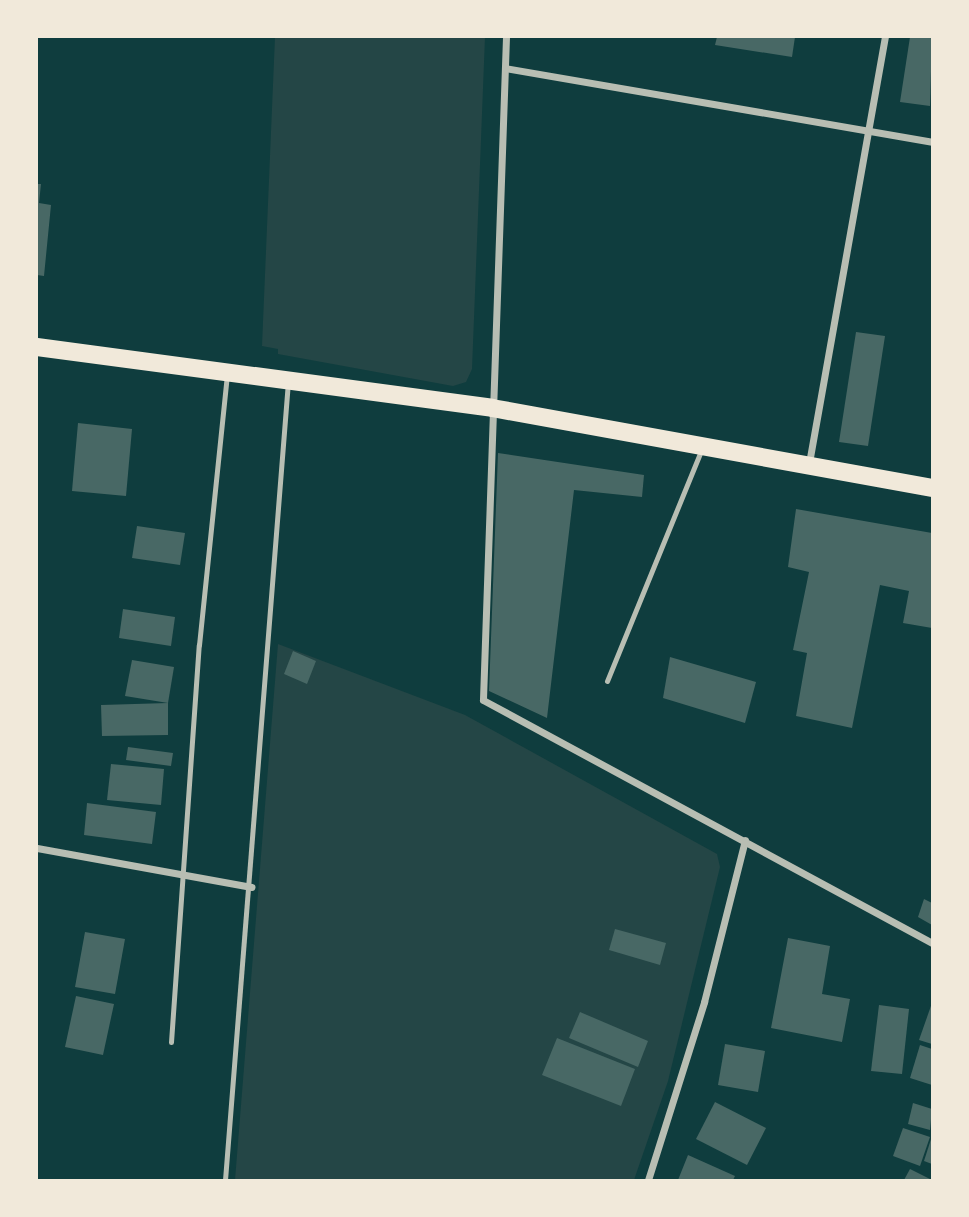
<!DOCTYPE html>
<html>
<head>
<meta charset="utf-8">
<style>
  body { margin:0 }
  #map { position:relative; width:969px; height:1217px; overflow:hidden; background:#0f3d3e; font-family:Helvetica,sans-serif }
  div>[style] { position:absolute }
  .green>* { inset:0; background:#244646 }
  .building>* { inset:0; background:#486865 }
  .service>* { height:5px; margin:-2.5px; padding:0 2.5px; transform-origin:2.5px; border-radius:2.5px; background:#b8beb3 }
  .minor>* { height:7px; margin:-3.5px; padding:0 3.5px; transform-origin:3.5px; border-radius:3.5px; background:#b8beb3 }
  .primary>* { height:18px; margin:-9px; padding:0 9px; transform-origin:9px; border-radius:9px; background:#f1e9da }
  span { translate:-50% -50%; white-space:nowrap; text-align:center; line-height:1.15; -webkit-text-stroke:5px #f1e9da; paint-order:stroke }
  .frame { position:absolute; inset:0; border:38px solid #f1e9da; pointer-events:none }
</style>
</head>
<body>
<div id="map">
  <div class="green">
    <i style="clip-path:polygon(275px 37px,485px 37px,472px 369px,466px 382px,453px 386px,278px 354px,278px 349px,262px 346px)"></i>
    <i style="clip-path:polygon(278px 644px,465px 715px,717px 854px,720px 867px,668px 1081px,634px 1180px,235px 1180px)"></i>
  </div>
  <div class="building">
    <i style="clip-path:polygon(717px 37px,795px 37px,792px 57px,715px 45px)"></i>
    <i style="clip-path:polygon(910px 37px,932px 37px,930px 106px,900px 102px)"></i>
    <i style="clip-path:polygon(37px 184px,41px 184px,39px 203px,51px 205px,44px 276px,37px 275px)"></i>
    <i style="clip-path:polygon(856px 332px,885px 336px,868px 446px,839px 442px)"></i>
    <i style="clip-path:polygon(78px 423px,132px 429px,126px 496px,72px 491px)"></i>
    <i style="clip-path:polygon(498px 453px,644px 475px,642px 497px,574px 490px,547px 718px,489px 691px)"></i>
    <i style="clip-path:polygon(796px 509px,932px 533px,932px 628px,903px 623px,909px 591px,880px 585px,852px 728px,796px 716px,807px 653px,793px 650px,809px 572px,788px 567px)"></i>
    <i style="clip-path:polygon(137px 526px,185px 533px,180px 565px,132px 558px)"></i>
    <i style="clip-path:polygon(123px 609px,175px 617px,171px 646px,119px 638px)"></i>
    <i style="clip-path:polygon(293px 651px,316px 661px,307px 684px,284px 674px)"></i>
    <i style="clip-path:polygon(670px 657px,756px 682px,745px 723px,663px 698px)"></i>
    <i style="clip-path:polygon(132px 660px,174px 667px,168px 703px,125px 696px)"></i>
    <i style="clip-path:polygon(168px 703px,168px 735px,102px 736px,101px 705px)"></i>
    <i style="clip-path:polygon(128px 747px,173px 753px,171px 766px,126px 760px)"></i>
    <i style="clip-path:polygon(111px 764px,164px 769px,161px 805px,107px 800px)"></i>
    <i style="clip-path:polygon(87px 803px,156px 812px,152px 844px,84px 835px)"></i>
    <i style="clip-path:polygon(924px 899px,932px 903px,932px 925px,918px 917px)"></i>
    <i style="clip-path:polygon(615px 929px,666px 943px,660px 965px,609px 950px)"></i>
    <i style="clip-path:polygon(85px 932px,125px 939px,115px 994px,75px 987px)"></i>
    <i style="clip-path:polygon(788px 938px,830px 946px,822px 994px,850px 999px,842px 1042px,771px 1028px)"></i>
    <i style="clip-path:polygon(76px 996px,114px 1004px,103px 1055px,65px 1047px)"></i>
    <i style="clip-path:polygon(932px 1003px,932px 1044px,919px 1040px)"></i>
    <i style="clip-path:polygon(879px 1005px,909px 1009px,902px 1074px,871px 1071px)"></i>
    <i style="clip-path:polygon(580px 1012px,648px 1041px,638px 1067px,569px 1038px)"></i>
    <i style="clip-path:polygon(557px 1038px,635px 1069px,621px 1106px,542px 1075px)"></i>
    <i style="clip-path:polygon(725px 1044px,765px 1051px,758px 1092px,718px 1085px)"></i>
    <i style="clip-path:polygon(920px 1045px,932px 1049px,932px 1085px,910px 1078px)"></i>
    <i style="clip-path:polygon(715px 1102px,766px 1128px,747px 1165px,696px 1139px)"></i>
    <i style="clip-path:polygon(913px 1103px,932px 1109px,930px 1130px,908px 1124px)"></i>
    <i style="clip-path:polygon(903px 1128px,930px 1137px,920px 1166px,893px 1156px)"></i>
    <i style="clip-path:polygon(932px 1136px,932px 1164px,924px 1161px)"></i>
    <i style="clip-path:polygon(688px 1155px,735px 1176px,733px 1180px,678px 1180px)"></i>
    <i style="clip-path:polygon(910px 1169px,932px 1180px,904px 1180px)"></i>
  </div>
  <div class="service">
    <i style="left:607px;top:681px;width:252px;rotate:-67.8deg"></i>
    <i style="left:171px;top:1042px;width:398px;rotate:-86deg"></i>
    <i style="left:199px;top:645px;width:271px;rotate:-84.1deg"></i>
    <i style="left:225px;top:1180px;width:800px;rotate:-85.49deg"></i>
  </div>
  <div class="minor">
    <i style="left:506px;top:37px;width:663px;rotate:91.99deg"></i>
    <i style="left:483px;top:700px;width:511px;rotate:28.42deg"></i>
    <i style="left:505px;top:68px;width:433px;rotate:9.8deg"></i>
    <i style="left:809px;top:463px;width:433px;rotate:-79.9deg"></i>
    <i style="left:37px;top:848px;width:218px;rotate:10.3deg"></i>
    <i style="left:648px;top:1180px;width:187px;rotate:-72.5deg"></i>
    <i style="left:704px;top:1002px;width:167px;rotate:-75.8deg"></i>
  </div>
  <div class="primary">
    <i style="left:37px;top:347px;width:459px;rotate:7.6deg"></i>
    <i style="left:492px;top:408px;width:447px;rotate:10.3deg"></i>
  </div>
  <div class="frame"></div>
</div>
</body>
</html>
